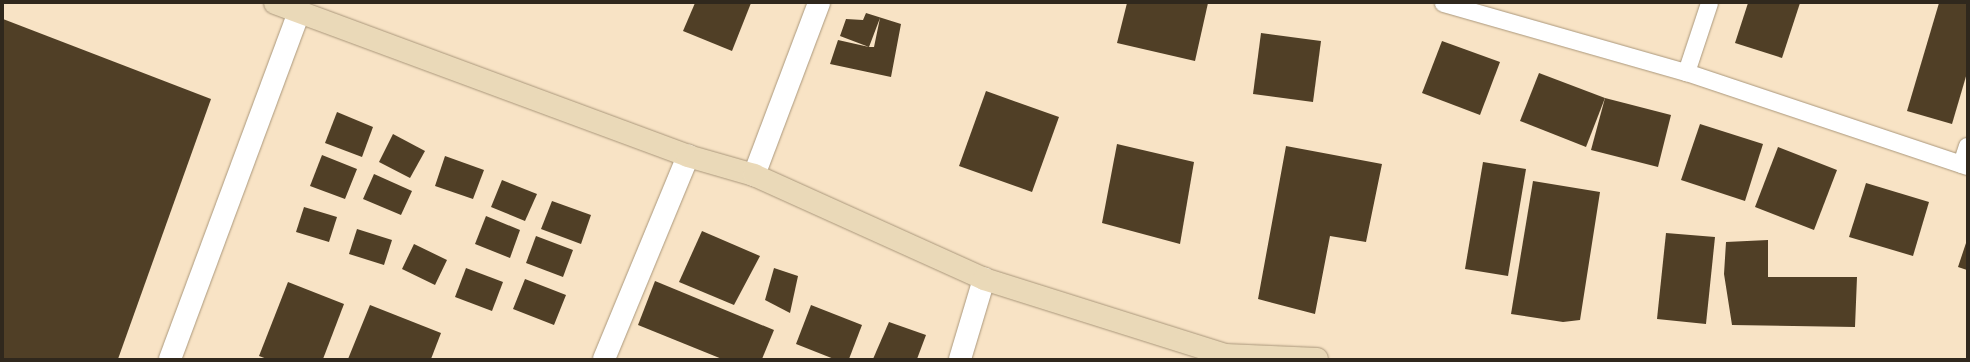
<!DOCTYPE html>
<html>
<head>
<meta charset="utf-8">
<style>
  body { margin:0 }
  #map { position:relative; width:1970px; height:362px; overflow:hidden; background:#f8e3c5; font-family:Quicksand,sans-serif }
  div>[style] { position:absolute }
  .building>* { inset:0; background:#503f26 }
  .roads { filter:drop-shadow(0 0 1px #aa977b) drop-shadow(0 0 1px #aa977b) }
  .lane>* { height:17px; margin:-8.5px; padding:0 8.5px; transform-origin:8.5px; border-radius:8.5px; background:#fff }
  .street>* { height:22px; margin:-11px; padding:0 11px; transform-origin:11px; border-radius:11px; background:#fff }
  .secondary>* { height:22px; margin:-11px; padding:0 11px; transform-origin:11px; border-radius:11px; background:#ead9b8 }
  span { translate:-50% -50%; white-space:nowrap; text-align:center; line-height:1.15; -webkit-text-stroke:4px #fff; paint-order:stroke }
  .frame { position:absolute; inset:0; border:4px solid #30281d; pointer-events:none }
</style>
</head>
<body>
<div id="map">
  <div class="building">
    <i style="clip-path:polygon(695px 3px,751px 3px,732px 51px,683px 31px)"></i>
    <i style="clip-path:polygon(1127px 3px,1208px 3px,1195px 61px,1117px 43px)"></i>
    <i style="clip-path:polygon(1748px 3px,1800px 3px,1782px 58px,1735px 43px)"></i>
    <i style="clip-path:polygon(1939px 3px,1967px 3px,1967px 73px,1952px 124px,1907px 111px)"></i>
    <i style="clip-path:polygon(evenodd,866px 13px,901px 24px,891px 77px,830px 64px,838px 40px,869px 47px,840px 36px,846px 19px,863px 20px,866px 13px,880px 18px,874px 47px,869px 47px,880px 18px)"></i>
    <i style="clip-path:polygon(3px 19px,211px 99px,118px 359px,3px 359px)"></i>
    <i style="clip-path:polygon(1261px 33px,1321px 41px,1313px 102px,1253px 94px)"></i>
    <i style="clip-path:polygon(1442px 41px,1500px 62px,1480px 115px,1422px 93px)"></i>
    <i style="clip-path:polygon(1539px 73px,1605px 98px,1586px 147px,1520px 121px)"></i>
    <i style="clip-path:polygon(986px 91px,1059px 117px,1032px 192px,959px 166px)"></i>
    <i style="clip-path:polygon(1605px 98px,1671px 115px,1658px 167px,1591px 150px)"></i>
    <i style="clip-path:polygon(337px 112px,373px 127px,362px 157px,325px 143px)"></i>
    <i style="clip-path:polygon(1700px 124px,1763px 144px,1745px 201px,1681px 180px)"></i>
    <i style="clip-path:polygon(393px 134px,425px 151px,410px 178px,379px 162px)"></i>
    <i style="clip-path:polygon(1117px 144px,1194px 162px,1180px 244px,1102px 223px)"></i>
    <i style="clip-path:polygon(1286px 146px,1382px 164px,1366px 242px,1330px 236px,1315px 314px,1258px 299px)"></i>
    <i style="clip-path:polygon(1778px 147px,1837px 170px,1814px 230px,1755px 207px)"></i>
    <i style="clip-path:polygon(322px 155px,357px 169px,345px 199px,310px 186px)"></i>
    <i style="clip-path:polygon(445px 156px,484px 170px,473px 199px,435px 186px)"></i>
    <i style="clip-path:polygon(1483px 162px,1526px 169px,1508px 276px,1465px 269px)"></i>
    <i style="clip-path:polygon(374px 174px,412px 191px,401px 215px,363px 199px)"></i>
    <i style="clip-path:polygon(502px 180px,537px 194px,525px 221px,491px 207px)"></i>
    <i style="clip-path:polygon(1533px 181px,1600px 192px,1580px 320px,1563px 322px,1511px 314px)"></i>
    <i style="clip-path:polygon(1866px 183px,1929px 202px,1913px 256px,1849px 237px)"></i>
    <i style="clip-path:polygon(552px 201px,591px 215px,581px 244px,541px 229px)"></i>
    <i style="clip-path:polygon(304px 207px,337px 217px,329px 242px,296px 232px)"></i>
    <i style="clip-path:polygon(486px 216px,520px 230px,510px 258px,475px 244px)"></i>
    <i style="clip-path:polygon(357px 229px,392px 240px,384px 265px,349px 254px)"></i>
    <i style="clip-path:polygon(702px 231px,760px 256px,734px 305px,679px 282px)"></i>
    <i style="clip-path:polygon(1666px 233px,1715px 237px,1706px 324px,1657px 319px)"></i>
    <i style="clip-path:polygon(536px 236px,573px 250px,563px 277px,526px 263px)"></i>
    <i style="clip-path:polygon(1768px 240px,1768px 277px,1857px 277px,1855px 327px,1732px 325px,1724px 274px,1726px 242px)"></i>
    <i style="clip-path:polygon(1967px 240px,1967px 270px,1958px 267px)"></i>
    <i style="clip-path:polygon(414px 244px,447px 260px,435px 285px,402px 269px)"></i>
    <i style="clip-path:polygon(466px 268px,503px 282px,492px 311px,455px 297px)"></i>
    <i style="clip-path:polygon(774px 268px,798px 276px,790px 313px,765px 300px)"></i>
    <i style="clip-path:polygon(525px 279px,566px 295px,554px 325px,513px 309px)"></i>
    <i style="clip-path:polygon(655px 281px,774px 330px,762px 359px,722px 359px,638px 325px)"></i>
    <i style="clip-path:polygon(288px 282px,344px 304px,323px 359px,267px 359px,259px 356px)"></i>
    <i style="clip-path:polygon(370px 305px,441px 333px,431px 359px,348px 359px)"></i>
    <i style="clip-path:polygon(811px 305px,862px 325px,849px 359px,834px 359px,796px 344px)"></i>
    <i style="clip-path:polygon(889px 322px,926px 335px,917px 359px,873px 359px)"></i>
  </div>
  <div class="roads">
    <div class="lane">
      <i style="left:1443px;top:3px;width:253px;rotate:15.9deg"></i>
      <i style="left:1686px;top:72px;width:296px;rotate:18.5deg"></i>
      <i style="left:1686px;top:72px;width:73px;rotate:-71.6deg"></i>
      <i style="left:1961px;top:164px;width:19px;rotate:-72deg"></i>
    </div>
    <div class="street">
      <i style="left:754px;top:175px;width:184px;rotate:-69.3deg"></i>
      <i style="left:170px;top:359px;width:369px;rotate:-69.6deg"></i>
      <i style="left:604px;top:359px;width:220px;rotate:-67.5deg"></i>
      <i style="left:960px;top:359px;width:84px;rotate:-73.3deg"></i>
    </div>
    <div class="secondary">
      <i style="left:275px;top:3px;width:440px;rotate:20.3deg"></i>
      <i style="left:688px;top:156px;width:69px;rotate:16.1deg"></i>
      <i style="left:754px;top:175px;width:252px;rotate:24.3deg"></i>
      <i style="left:984px;top:279px;width:253px;rotate:17.5deg"></i>
      <i style="left:1225px;top:355px;width:92px;rotate:2.5deg"></i>
    </div>
  </div>
  <div class="frame"></div>
</div>
</body>
</html>
